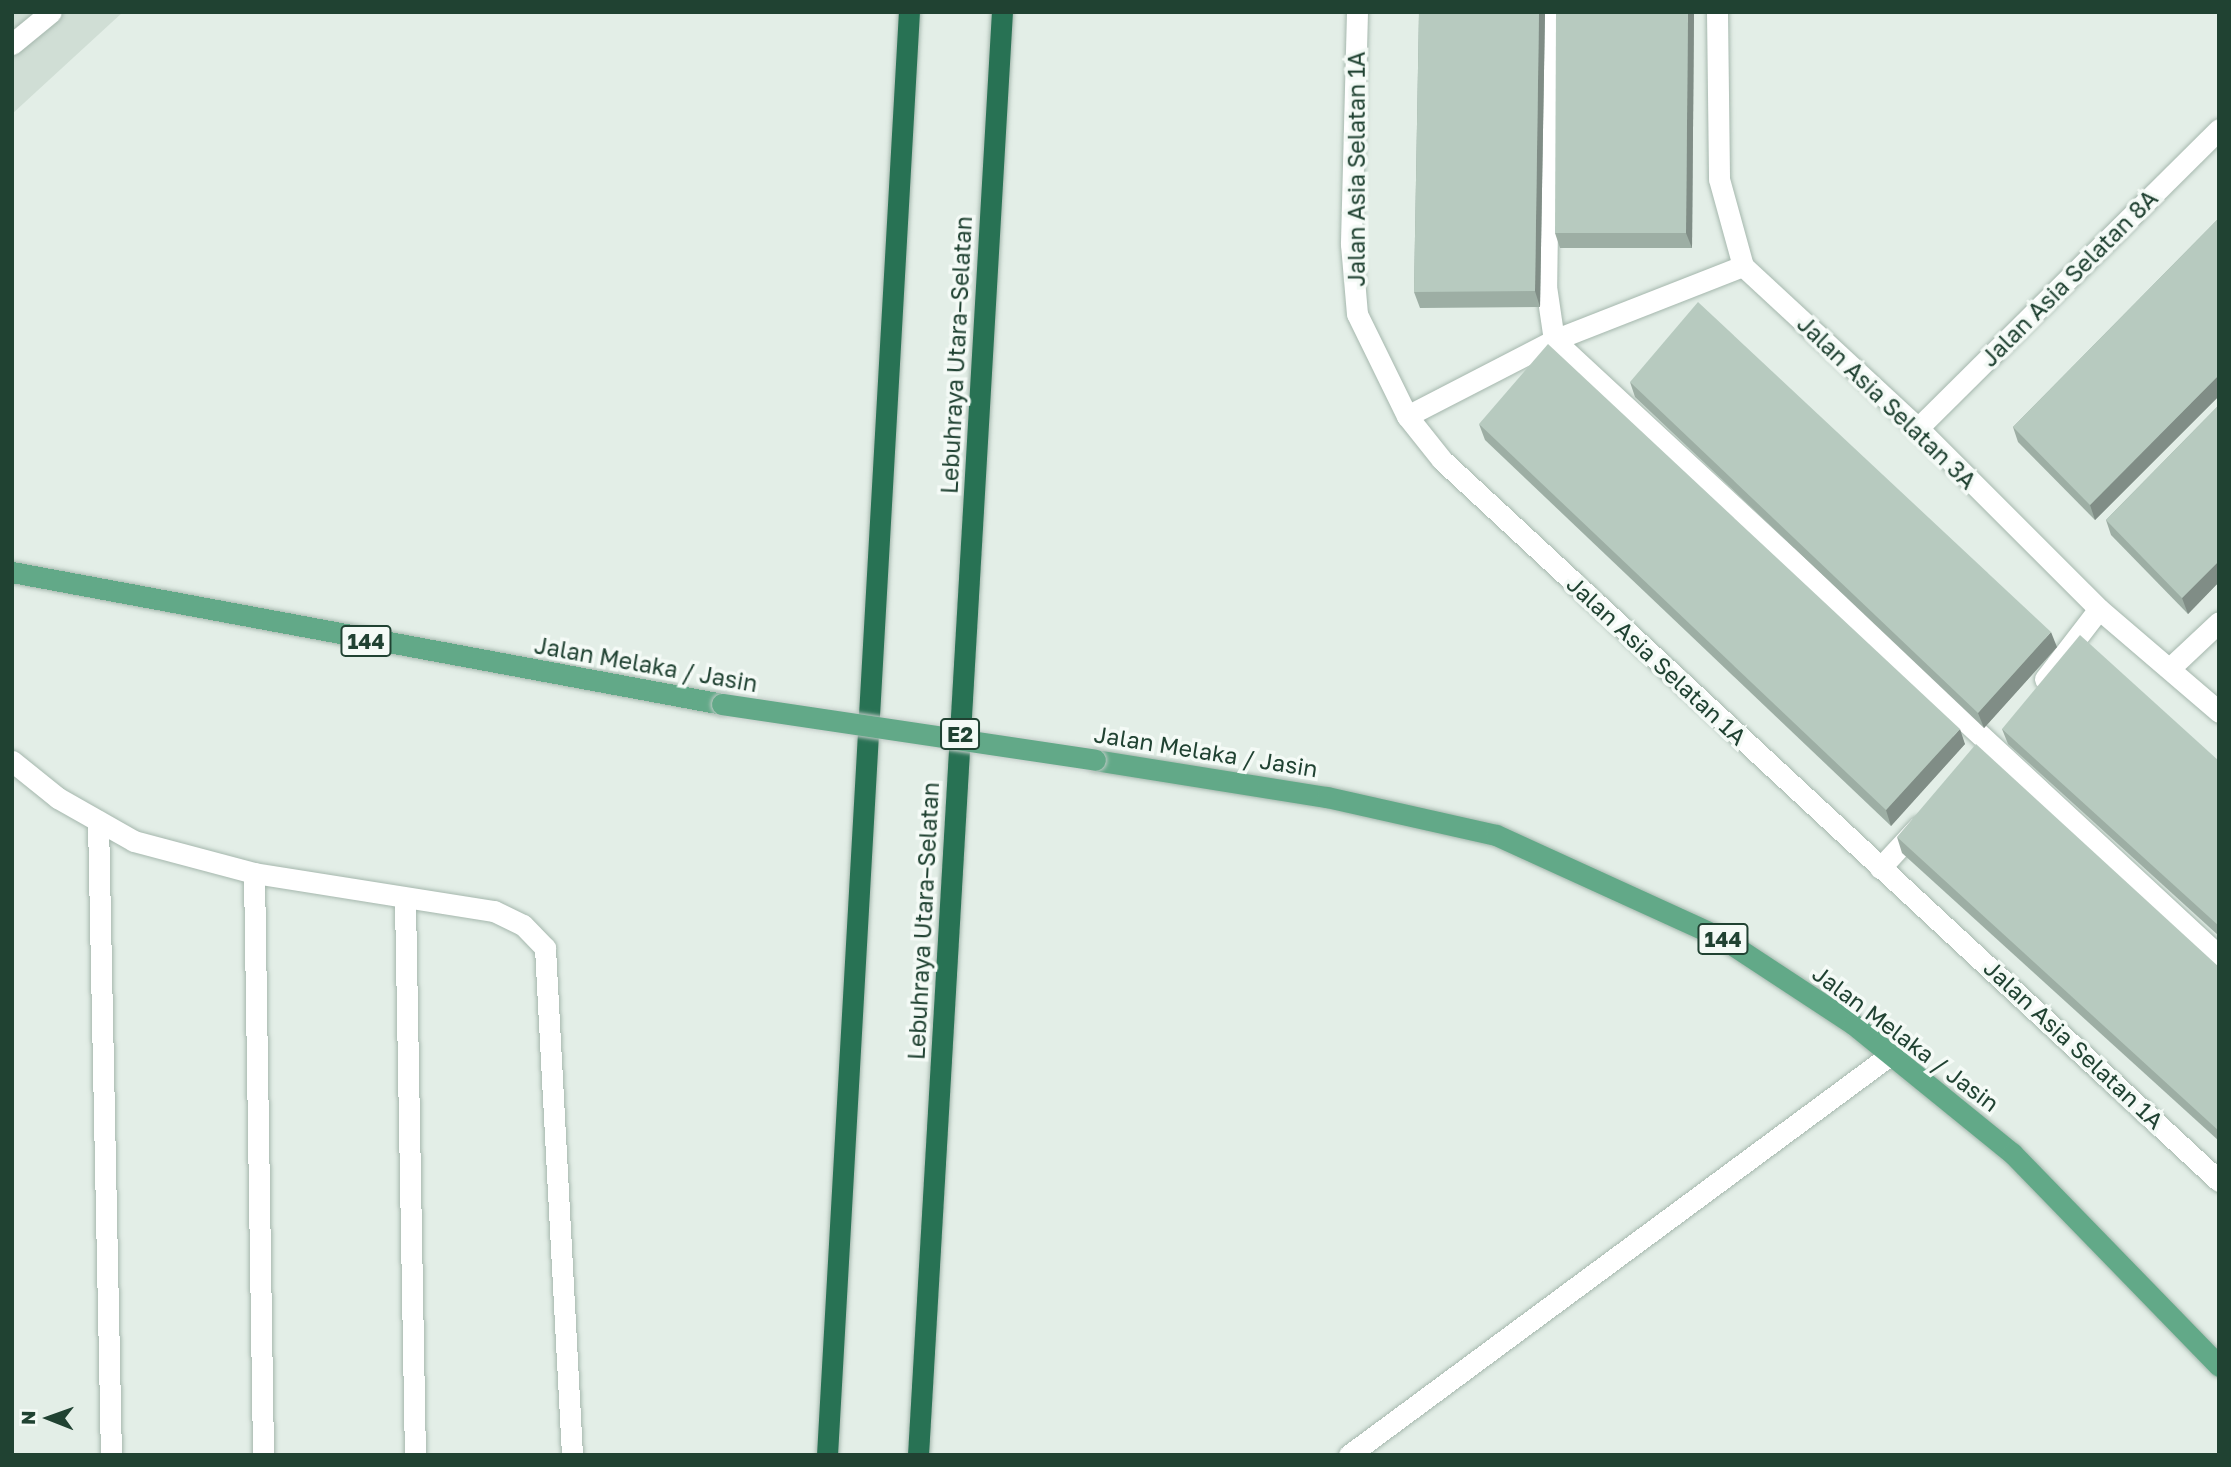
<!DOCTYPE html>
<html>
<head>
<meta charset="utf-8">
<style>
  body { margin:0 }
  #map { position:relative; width:2231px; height:1467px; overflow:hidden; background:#e3eee7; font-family:"Golos Text",sans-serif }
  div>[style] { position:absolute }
  .built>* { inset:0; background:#d0ded5 }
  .roads { filter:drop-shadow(0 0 2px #a5b7ad) drop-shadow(0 0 2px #a5b7ad) }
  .lane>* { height:21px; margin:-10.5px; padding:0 10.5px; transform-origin:10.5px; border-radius:10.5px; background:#fff }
  .street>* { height:21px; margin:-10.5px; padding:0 10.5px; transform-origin:10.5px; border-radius:10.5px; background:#fff }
  .primary>* { height:21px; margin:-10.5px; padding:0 10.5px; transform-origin:10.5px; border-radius:10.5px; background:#62a988 }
  .highway>* { height:21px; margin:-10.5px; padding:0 10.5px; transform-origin:10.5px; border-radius:10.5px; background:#287254 }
  .bridges { filter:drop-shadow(0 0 2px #c1cac6) drop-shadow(0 0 2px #c1cac6) }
  .primary-bridge>* { height:21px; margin:-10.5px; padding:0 10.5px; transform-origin:10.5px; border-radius:10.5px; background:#62a988 }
  .wall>* { inset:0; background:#9daea4 }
  .shaded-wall>* { inset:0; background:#808d86 }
  .building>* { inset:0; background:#b7cabf }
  span { translate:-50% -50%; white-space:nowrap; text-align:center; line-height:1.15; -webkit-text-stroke:7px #f4faf6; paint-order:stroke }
  .shield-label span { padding:2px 5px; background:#f4faf6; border:2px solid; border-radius:5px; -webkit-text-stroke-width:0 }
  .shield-label { font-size:21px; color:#204232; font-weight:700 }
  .street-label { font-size:23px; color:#204232 }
  .frame { position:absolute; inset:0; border:14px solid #204232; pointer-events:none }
  .north { position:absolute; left:14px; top:1383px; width:70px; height:70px; -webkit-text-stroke:5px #f4faf6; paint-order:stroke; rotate:271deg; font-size:19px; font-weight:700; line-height:28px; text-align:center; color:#204232 }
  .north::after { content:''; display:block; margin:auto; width:24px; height:32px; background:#204232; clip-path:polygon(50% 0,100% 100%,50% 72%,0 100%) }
</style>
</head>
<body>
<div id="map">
  <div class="built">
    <i style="clip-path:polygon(12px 12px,123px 12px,12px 114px)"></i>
  </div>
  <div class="roads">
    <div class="lane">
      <i style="left:1550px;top:12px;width:274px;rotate:90.8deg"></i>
      <i style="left:1546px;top:286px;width:55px;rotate:81.6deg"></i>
      <i style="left:1554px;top:340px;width:906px;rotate:42.81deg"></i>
      <i style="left:2045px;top:679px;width:88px;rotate:-52.4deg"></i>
      <i style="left:98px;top:821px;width:634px;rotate:88.83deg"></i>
      <i style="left:1880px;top:868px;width:57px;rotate:-47.1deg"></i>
      <i style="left:405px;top:901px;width:554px;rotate:88.97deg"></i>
    </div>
    <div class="street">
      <i style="left:1357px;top:12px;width:232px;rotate:91.5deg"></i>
      <i style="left:1351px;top:244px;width:70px;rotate:85.1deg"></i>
      <i style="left:1357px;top:314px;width:114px;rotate:63.9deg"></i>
      <i style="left:1407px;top:416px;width:56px;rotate:51.5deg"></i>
      <i style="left:1442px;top:460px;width:1060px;rotate:42.86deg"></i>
      <i style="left:1717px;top:12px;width:167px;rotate:89.3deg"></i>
      <i style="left:1719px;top:179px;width:90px;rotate:74.6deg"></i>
      <i style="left:1743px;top:266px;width:238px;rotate:42.8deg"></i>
      <i style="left:1918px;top:428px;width:256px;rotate:45deg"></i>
      <i style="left:2099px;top:609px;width:158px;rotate:40.6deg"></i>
      <i style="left:12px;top:44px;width:50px;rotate:-39.4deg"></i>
      <i style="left:1407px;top:416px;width:165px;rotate:-27.3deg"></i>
      <i style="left:1554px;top:340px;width:203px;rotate:-21.4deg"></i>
      <i style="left:1918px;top:428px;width:424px;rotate:-44.8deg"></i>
      <i style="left:2170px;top:668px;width:67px;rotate:-43.2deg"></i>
      <i style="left:12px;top:761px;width:59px;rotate:38.8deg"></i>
      <i style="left:58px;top:798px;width:87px;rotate:29.5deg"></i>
      <i style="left:134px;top:841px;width:124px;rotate:14.9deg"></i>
      <i style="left:254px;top:873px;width:243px;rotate:9deg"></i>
      <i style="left:494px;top:911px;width:32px;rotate:26deg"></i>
      <i style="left:523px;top:925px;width:32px;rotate:46deg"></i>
      <i style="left:545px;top:948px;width:508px;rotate:86.95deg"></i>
      <i style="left:254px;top:873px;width:582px;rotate:89.11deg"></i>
      <i style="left:1349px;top:1455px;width:673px;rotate:-36.48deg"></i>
    </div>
    <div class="primary">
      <i style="left:12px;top:572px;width:722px;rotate:10.53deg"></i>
      <i style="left:1095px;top:760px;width:235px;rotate:9.1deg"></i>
      <i style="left:1327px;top:797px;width:173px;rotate:12.7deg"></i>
      <i style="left:1496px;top:835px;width:248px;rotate:24.5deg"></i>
      <i style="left:1722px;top:938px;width:157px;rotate:33.3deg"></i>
      <i style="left:1853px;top:1024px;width:205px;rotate:39.1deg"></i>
      <i style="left:2012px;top:1153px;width:297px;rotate:45.8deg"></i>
    </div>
    <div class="highway">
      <i style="left:827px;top:1455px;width:1445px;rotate:-86.75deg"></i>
      <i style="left:918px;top:1455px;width:1445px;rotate:-86.67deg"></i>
    </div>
  </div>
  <div class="bridges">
    <div class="primary-bridge">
      <i style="left:722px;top:704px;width:377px;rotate:8.5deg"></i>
    </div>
  </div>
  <div class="wall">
    <i style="clip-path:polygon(1419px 12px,1545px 12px,1540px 307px,1420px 308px,1414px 292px)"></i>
    <i style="clip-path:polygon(1694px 12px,1692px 248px,1560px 248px,1555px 233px)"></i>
    <i style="clip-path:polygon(2219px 218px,2219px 396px,2095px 520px,2018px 442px,2013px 427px)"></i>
    <i style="clip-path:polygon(1630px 382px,2057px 647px,1984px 728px,1635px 397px)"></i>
    <i style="clip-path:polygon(2219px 405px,2219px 582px,2188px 614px,2111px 535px,2106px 520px)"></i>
    <i style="clip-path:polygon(1479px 424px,1965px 744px,1891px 826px,1485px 440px)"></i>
    <i style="clip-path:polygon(2002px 729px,2219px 761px,2219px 936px,2008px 744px)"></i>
    <i style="clip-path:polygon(1897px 837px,2219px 967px,2219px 1141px,1902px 853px)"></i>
  </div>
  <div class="shaded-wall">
    <i style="clip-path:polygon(1539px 12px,1545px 12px,1540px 307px,1535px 291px)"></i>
    <i style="clip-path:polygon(1688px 12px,1694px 12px,1692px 248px,1686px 233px)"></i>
    <i style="clip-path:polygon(2219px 375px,2219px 396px,2095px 520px,2090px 505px)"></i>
    <i style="clip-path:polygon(2219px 561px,2219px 582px,2188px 614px,2182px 598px)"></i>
    <i style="clip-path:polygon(2051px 632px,2057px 647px,1984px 728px,1978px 713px)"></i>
    <i style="clip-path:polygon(1960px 729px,1965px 744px,1891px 826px,1886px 810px)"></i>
  </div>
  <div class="building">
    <i style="clip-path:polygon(1419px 12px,1539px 12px,1535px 291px,1414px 292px)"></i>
    <i style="clip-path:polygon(1556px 12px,1688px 12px,1686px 233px,1555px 233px)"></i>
    <i style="clip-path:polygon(2219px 218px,2219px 375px,2090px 505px,2013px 427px)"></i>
    <i style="clip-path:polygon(1698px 302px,2051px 632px,1978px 713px,1630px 382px)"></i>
    <i style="clip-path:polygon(1548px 344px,1960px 729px,1886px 810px,1479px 424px)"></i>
    <i style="clip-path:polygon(2219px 405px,2219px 561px,2182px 598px,2106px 520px)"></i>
    <i style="clip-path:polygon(2080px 635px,2219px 761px,2219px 926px,2002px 729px)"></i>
    <i style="clip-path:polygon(1976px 744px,2219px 967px,2219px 1131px,1897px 837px)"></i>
  </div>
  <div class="shield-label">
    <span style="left:366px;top:641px">144</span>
    <span style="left:960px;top:734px">E2</span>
    <span style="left:1723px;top:939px">144</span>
  </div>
  <div class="street-label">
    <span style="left:1356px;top:169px;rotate:-90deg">Jalan Asia Selatan 1A</span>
    <span style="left:2069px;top:278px;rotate:-45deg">Jalan Asia Selatan 8A</span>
    <span style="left:956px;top:355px;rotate:-87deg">Lebuhraya Utara–Selatan</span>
    <span style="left:1887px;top:402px;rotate:44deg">Jalan Asia Selatan 3A</span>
    <span style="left:1657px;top:660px;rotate:43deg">Jalan Asia Selatan 1A</span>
    <span style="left:646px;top:664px;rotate:10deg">Jalan Melaka / Jasin</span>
    <span style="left:1206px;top:751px;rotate:9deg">Jalan Melaka / Jasin</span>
    <span style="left:923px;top:921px;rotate:-87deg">Lebuhraya Utara–Selatan</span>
    <span style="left:1906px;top:1038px;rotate:37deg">Jalan Melaka / Jasin</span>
    <span style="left:2074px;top:1044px;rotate:43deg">Jalan Asia Selatan 1A</span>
  </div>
  <div class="frame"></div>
  <div class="north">N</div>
</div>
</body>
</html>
